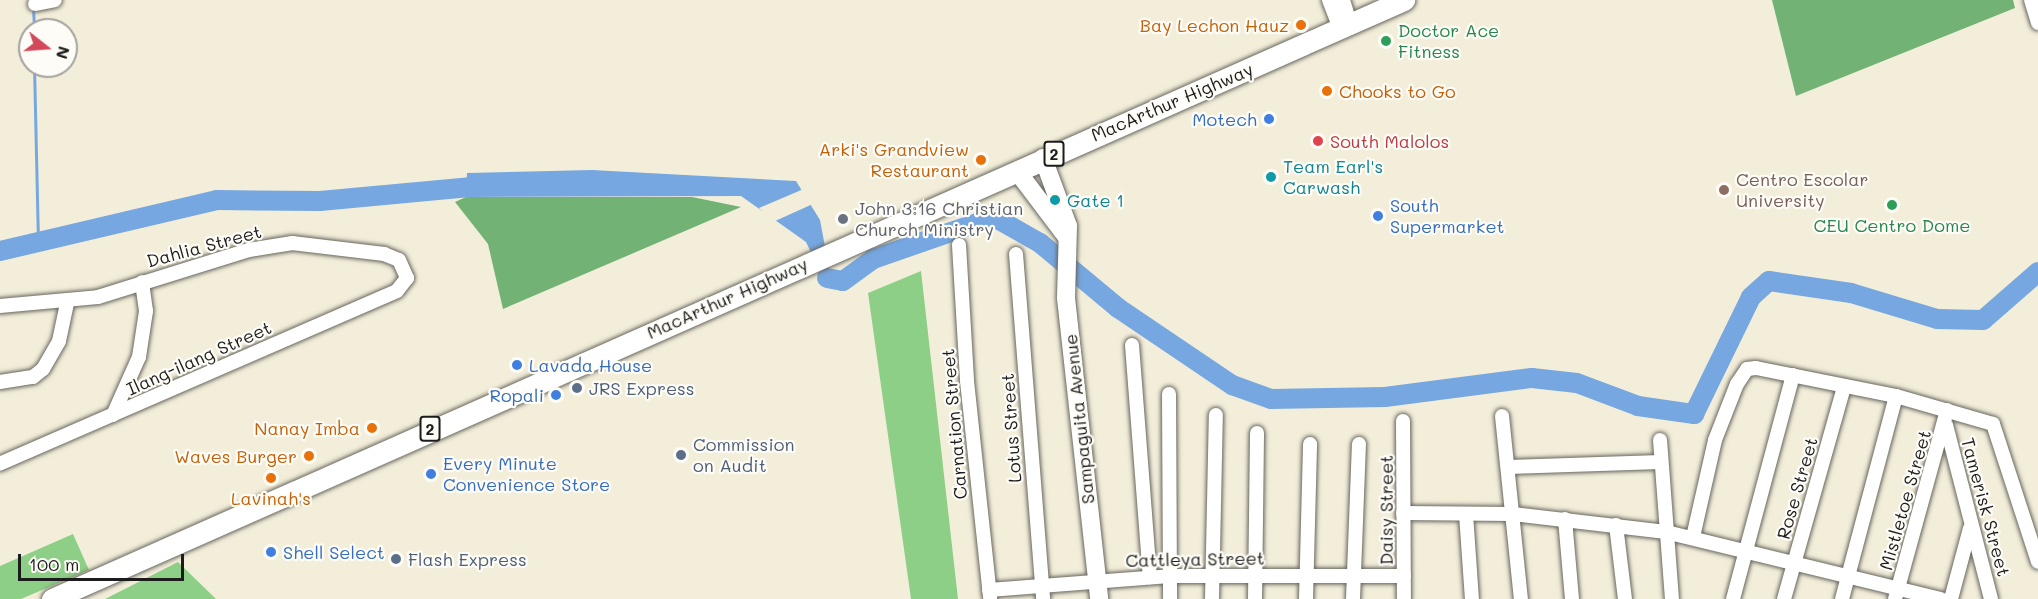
<!DOCTYPE html>
<html>
<head>
<meta charset="utf-8">
<style>
  body { margin:0 }
  #map { position:relative; width:2038px; height:599px; overflow:hidden; background:#f3eeda; font-family:Mali,sans-serif }
  div>[style] { position:absolute }
  .green>* { inset:0; background:#8ecf87 }
  .forest>* { inset:0; background:#72b274 }
  .water>* { inset:0; background:#76a7e1 }
  .pier>* { inset:0; background:#f3eeda }
  .stream>* { height:3px; margin:-1.5px; padding:0 1.5px; transform-origin:1.5px; border-radius:1.5px; background:#76a7e1 }
  .river>* { height:20px; margin:-10px; padding:0 10px; transform-origin:10px; border-radius:10px; background:#76a7e1 }
  .roads { filter:drop-shadow(0 0 2px #67665e) drop-shadow(0 0 2px #67665e) }
  .minor>* { height:14px; margin:-7px; padding:0 7px; transform-origin:7px; border-radius:7px; background:#fff }
  .secondary>* { height:18px; margin:-9px; padding:0 9px; transform-origin:9px; border-radius:9px; background:#fff }
  .trunk>* { height:21px; margin:-10.5px; padding:0 10.5px; transform-origin:10.5px; border-radius:10.5px; background:#fff }
  .dots>* { width:16px; height:16px; translate:-50% -50%; box-sizing:border-box; border:3px solid #fdfcf7; border-radius:50% }
  span { translate:-50% -50%; white-space:nowrap; text-align:center; line-height:1.15; -webkit-text-stroke:4.5px #fdfcf7; paint-order:stroke }
  .shield-label span { padding:2px 4px; background:#fdfcf7; border:2px solid; border-radius:4px; -webkit-text-stroke-width:0 }
  .shield-label { font-size:16px; color:#1c1c1c; font-weight:700 }
  .food-label { font-size:18px; color:#c56008 }
  .right { translate:-100% -50%; text-align:right }
  .left { translate:0 -50%; text-align:left }
  .leisure-label { font-size:18px; color:#27864d }
  .street-label { font-size:18px; color:#1c1c1c }
  .shop-label { font-size:18px; color:#366cbe }
  .health-label { font-size:18px; color:#be3a42 }
  .culture-label { font-size:18px; color:#0d838f }
  .education-label { font-size:18px; color:#785e54 }
  .worship-label { font-size:18px; color:#5b616d }
  .service-label { font-size:18px; color:#4e5e75 }
  .north { position:absolute; left:18px; top:18px; width:60px; height:60px; box-sizing:border-box; background:#fdfcf7; border:2px solid #a3a29f; border-radius:50%; rotate:107deg; font-size:16px; font-weight:700; line-height:24px; text-align:center; color:#1c1c1c }
  .north::after { content:''; display:block; margin:auto; width:21px; height:27px; background:#d1495b; clip-path:polygon(50% 0,100% 100%,50% 72%,0 100%) }
  .scale { position:absolute; left:18px; top:554px; width:166px; height:27px; box-sizing:border-box; border:3px solid #1c1c1c; border-top:0; padding-left:8px; font-size:18px; line-height:21px; white-space:nowrap; color:#1c1c1c; -webkit-text-stroke:4px #fdfcf7; paint-order:stroke }
</style>
</head>
<body>
<div id="map">
  <div class="green">
    <i style="clip-path:polygon(921px 271px,958px 599px,911px 599px,868px 293px)"></i>
    <i style="clip-path:polygon(73px 534px,89px 570px,21px 599px,0 599px,0 566px)"></i>
    <i style="clip-path:polygon(178px 562px,216px 599px,105px 599px)"></i>
  </div>
  <div class="forest">
    <i style="clip-path:polygon(1772px 0,2013px 0,2015px 8px,1796px 96px)"></i>
    <i style="clip-path:polygon(466px 197px,692px 197px,741px 207px,503px 309px,488px 244px,455px 202px)"></i>
  </div>
  <div class="water">
    <i style="clip-path:polygon(592px 170px,796px 181px,820px 220px,830px 273px,848px 275px,851px 283px,826px 283px,806px 242px,741px 196px,466px 197px,467px 173px)"></i>
  </div>
  <div class="pier">
    <i style="clip-path:polygon(806px 188px,815px 203px,773px 222px,759px 208px)"></i>
  </div>
  <div class="stream">
    <i style="left:33px;top:8px;width:22px;rotate:87deg"></i>
    <i style="left:34px;top:66px;width:176px;rotate:88.7deg"></i>
  </div>
  <div class="river">
    <i style="left:0;top:251px;width:223px;rotate:-13.2deg"></i>
    <i style="left:217px;top:200px;width:103px;rotate:0.6deg"></i>
    <i style="left:320px;top:201px;width:172px;rotate:-5.3deg"></i>
    <i style="left:827px;top:278px;width:16px;rotate:11deg"></i>
    <i style="left:843px;top:281px;width:37px;rotate:-36deg"></i>
    <i style="left:873px;top:259px;width:128px;rotate:-19.1deg"></i>
    <i style="left:994px;top:217px;width:53px;rotate:29.5deg"></i>
    <i style="left:1040px;top:243px;width:102px;rotate:39.8deg"></i>
    <i style="left:1118px;top:308px;width:138px;rotate:34deg"></i>
    <i style="left:1232px;top:385px;width:41px;rotate:19.7deg"></i>
    <i style="left:1271px;top:399px;width:114px;rotate:-1deg"></i>
    <i style="left:1385px;top:397px;width:148px;rotate:-7.4deg"></i>
    <i style="left:1532px;top:378px;width:45px;rotate:6.3deg"></i>
    <i style="left:1577px;top:383px;width:65px;rotate:20.7deg"></i>
    <i style="left:1638px;top:406px;width:57px;rotate:8.1deg"></i>
    <i style="left:1694px;top:414px;width:130px;rotate:-64deg"></i>
    <i style="left:1751px;top:297px;width:24px;rotate:-42deg"></i>
    <i style="left:1769px;top:281px;width:83px;rotate:8.3deg"></i>
    <i style="left:1851px;top:293px;width:90px;rotate:16.8deg"></i>
    <i style="left:1937px;top:319px;width:46px;rotate:1.2deg"></i>
    <i style="left:1983px;top:320px;width:73px;rotate:-41.1deg"></i>
  </div>
  <div class="roads">
    <div class="minor">
      <i style="left:1329px;top:0;width:30px;rotate:69deg"></i>
      <i style="left:1343px;top:0;width:24px;rotate:73deg"></i>
      <i style="left:2031px;top:0;width:24px;rotate:73deg"></i>
      <i style="left:35px;top:4px;width:20px;rotate:-11deg"></i>
      <i style="left:959px;top:245px;width:136px;rotate:86.6deg"></i>
      <i style="left:967px;top:381px;width:218px;rotate:83.9deg"></i>
      <i style="left:1016px;top:254px;width:346px;rotate:85.5deg"></i>
      <i style="left:0;top:306px;width:98px;rotate:-5.2deg"></i>
      <i style="left:98px;top:297px;width:158px;rotate:-17.3deg"></i>
      <i style="left:249px;top:250px;width:44px;rotate:-9.2deg"></i>
      <i style="left:292px;top:243px;width:93px;rotate:6.8deg"></i>
      <i style="left:384px;top:254px;width:16px;rotate:22deg"></i>
      <i style="left:399px;top:260px;width:20px;rotate:66deg"></i>
      <i style="left:407px;top:278px;width:16px;rotate:128deg"></i>
      <i style="left:397px;top:291px;width:433px;rotate:156.5deg"></i>
      <i style="left:1132px;top:345px;width:233px;rotate:85.6deg"></i>
      <i style="left:0;top:382px;width:33px;rotate:-9deg"></i>
      <i style="left:33px;top:377px;width:13px;rotate:-39deg"></i>
      <i style="left:43px;top:369px;width:32px;rotate:-60deg"></i>
      <i style="left:59px;top:341px;width:40px;rotate:-78deg"></i>
      <i style="left:1169px;top:394px;width:205px;rotate:89.7deg"></i>
      <i style="left:113px;top:415px;width:64px;rotate:-65.9deg"></i>
      <i style="left:139px;top:357px;width:47px;rotate:-81.3deg"></i>
      <i style="left:146px;top:311px;width:29px;rotate:-98deg"></i>
      <i style="left:1502px;top:416px;width:184px;rotate:84.1deg"></i>
      <i style="left:1403px;top:421px;width:178px;rotate:89.7deg"></i>
      <i style="left:1946px;top:425px;width:180px;rotate:75.5deg"></i>
      <i style="left:1660px;top:440px;width:159px;rotate:85.7deg"></i>
      <i style="left:1508px;top:467px;width:153px;rotate:-1.9deg"></i>
      <i style="left:1403px;top:513px;width:110px;rotate:0.5deg"></i>
      <i style="left:1513px;top:514px;width:154px;rotate:6.7deg"></i>
      <i style="left:1666px;top:532px;width:283px;rotate:13.7deg"></i>
      <i style="left:1466px;top:514px;width:85px;rotate:86deg"></i>
      <i style="left:1565px;top:519px;width:80px;rotate:85deg"></i>
      <i style="left:1616px;top:525px;width:75px;rotate:83.1deg"></i>
      <i style="left:1693px;top:537px;width:99px;rotate:-77.2deg"></i>
      <i style="left:1715px;top:440px;width:60px;rotate:-68.6deg"></i>
      <i style="left:1737px;top:384px;width:18px;rotate:-56deg"></i>
      <i style="left:1747px;top:369px;width:9px;rotate:-6deg"></i>
      <i style="left:1756px;top:368px;width:143px;rotate:11.3deg"></i>
      <i style="left:1896px;top:396px;width:101px;rotate:16.1deg"></i>
      <i style="left:1993px;top:424px;width:145px;rotate:71.9deg"></i>
      <i style="left:989px;top:590px;width:181px;rotate:-4.4deg"></i>
      <i style="left:1169px;top:576px;width:235px"></i>
      <i style="left:1212px;top:599px;width:184px;rotate:-88.8deg"></i>
      <i style="left:1255px;top:599px;width:166px;rotate:-89.3deg"></i>
      <i style="left:1306px;top:599px;width:155px;rotate:-88.5deg"></i>
      <i style="left:1353px;top:599px;width:155px;rotate:-87.8deg"></i>
      <i style="left:1733px;top:599px;width:232px;rotate:-75deg"></i>
      <i style="left:1784px;top:599px;width:220px;rotate:-74.2deg"></i>
      <i style="left:1842px;top:599px;width:210px;rotate:-75.1deg"></i>
      <i style="left:1895px;top:599px;width:196px;rotate:-74.6deg"></i>
      <i style="left:1951px;top:599px;width:73px;rotate:-75deg"></i>
    </div>
    <div class="secondary">
      <i style="left:1043px;top:158px;width:72px;rotate:69.8deg"></i>
      <i style="left:1068px;top:226px;width:72px;rotate:91.6deg"></i>
      <i style="left:1066px;top:298px;width:303px;rotate:83.7deg"></i>
      <i style="left:1017px;top:171px;width:83px;rotate:52.9deg"></i>
    </div>
    <div class="trunk">
      <i style="left:52px;top:599px;width:1479px;rotate:-23.9deg"></i>
    </div>
  </div>
  <div class="dots">
    <i style="left:1301px;top:25px;background:#e8710a"></i>
    <i style="left:1386px;top:41px;background:#2e9e5b"></i>
    <i style="left:1327px;top:91px;background:#e8710a"></i>
    <i style="left:1269px;top:119px;background:#3f7fe0"></i>
    <i style="left:1318px;top:141px;background:#e0444e"></i>
    <i style="left:981px;top:160px;background:#e8710a"></i>
    <i style="left:1271px;top:177px;background:#0f9aa8"></i>
    <i style="left:1724px;top:190px;background:#8d6e63"></i>
    <i style="left:1055px;top:200px;background:#0f9aa8"></i>
    <i style="left:1892px;top:205px;background:#2e9e5b"></i>
    <i style="left:1378px;top:216px;background:#3f7fe0"></i>
    <i style="left:843px;top:219px;background:#6b7280"></i>
    <i style="left:517px;top:365px;background:#3f7fe0"></i>
    <i style="left:577px;top:388px;background:#5c6f8a"></i>
    <i style="left:556px;top:395px;background:#3f7fe0"></i>
    <i style="left:372px;top:428px;background:#e8710a"></i>
    <i style="left:681px;top:455px;background:#5c6f8a"></i>
    <i style="left:309px;top:456px;background:#e8710a"></i>
    <i style="left:431px;top:474px;background:#3f7fe0"></i>
    <i style="left:271px;top:478px;background:#e8710a"></i>
    <i style="left:271px;top:552px;background:#3f7fe0"></i>
    <i style="left:396px;top:559px;background:#5c6f8a"></i>
  </div>
  <div class="shield-label">
    <span style="left:1054px;top:154px">2</span>
    <span style="left:430px;top:429px">2</span>
  </div>
  <div class="food-label">
    <span class="right" style="left:1289px;top:25px">Bay Lechon Hauz</span>
    <span class="left" style="left:1339px;top:91px">Chooks to Go</span>
    <span class="right" style="left:969px;top:160px">Arki's Grandview<br>Restaurant</span>
    <span class="right" style="left:360px;top:428px">Nanay Imba</span>
    <span class="right" style="left:297px;top:456px">Waves Burger</span>
    <span style="left:271px;top:498px">Lavinah's</span>
  </div>
  <div class="leisure-label">
    <span class="left" style="left:1398px;top:41px">Doctor Ace<br>Fitness</span>
    <span style="left:1892px;top:225px">CEU Centro Dome</span>
  </div>
  <div class="street-label">
    <span style="left:1172px;top:102px;rotate:-23deg">MacArthur Highway</span>
    <span style="left:204px;top:246px;rotate:-15deg">Dahlia Street</span>
    <span style="left:727px;top:298px;rotate:-24deg">MacArthur Highway</span>
    <span style="left:199px;top:358px;rotate:-24deg">Ilang-ilang Street</span>
    <span style="left:1079px;top:419px;rotate:-96deg">Sampaguita Avenue</span>
    <span style="left:954px;top:424px;rotate:-95deg">Carnation Street</span>
    <span style="left:1011px;top:428px;rotate:-94deg">Lotus Street</span>
    <span style="left:1797px;top:488px;rotate:-74deg">Rose Street</span>
    <span style="left:1905px;top:500px;rotate:-74deg">Mistletoe Street</span>
    <span style="left:1986px;top:507px;rotate:75deg">Tamerisk Street</span>
    <span style="left:1386px;top:510px;rotate:-90deg">Daisy Street</span>
    <span style="left:1195px;top:559px;rotate:-1deg">Cattleya Street</span>
  </div>
  <div class="shop-label">
    <span class="right" style="left:1257px;top:119px">Motech</span>
    <span class="left" style="left:1390px;top:216px">South<br>Supermarket</span>
    <span class="left" style="left:529px;top:365px">Lavada House</span>
    <span class="right" style="left:544px;top:395px">Ropali</span>
    <span class="left" style="left:443px;top:474px">Every Minute<br>Convenience Store</span>
    <span class="left" style="left:283px;top:552px">Shell Select</span>
  </div>
  <div class="health-label">
    <span class="left" style="left:1330px;top:141px">South Malolos</span>
  </div>
  <div class="culture-label">
    <span class="left" style="left:1283px;top:177px">Team Earl's<br>Carwash</span>
    <span class="left" style="left:1067px;top:200px">Gate 1</span>
  </div>
  <div class="education-label">
    <span class="left" style="left:1736px;top:190px">Centro Escolar<br>University</span>
  </div>
  <div class="worship-label">
    <span class="left" style="left:855px;top:219px">John 3:16 Christian<br>Church Ministry</span>
  </div>
  <div class="service-label">
    <span class="left" style="left:589px;top:388px">JRS Express</span>
    <span class="left" style="left:693px;top:455px">Commission<br>on Audit</span>
    <span class="left" style="left:408px;top:559px">Flash Express</span>
  </div>
  <div class="north">N</div>
  <div class="scale">100 m</div>
</div>
</body>
</html>
